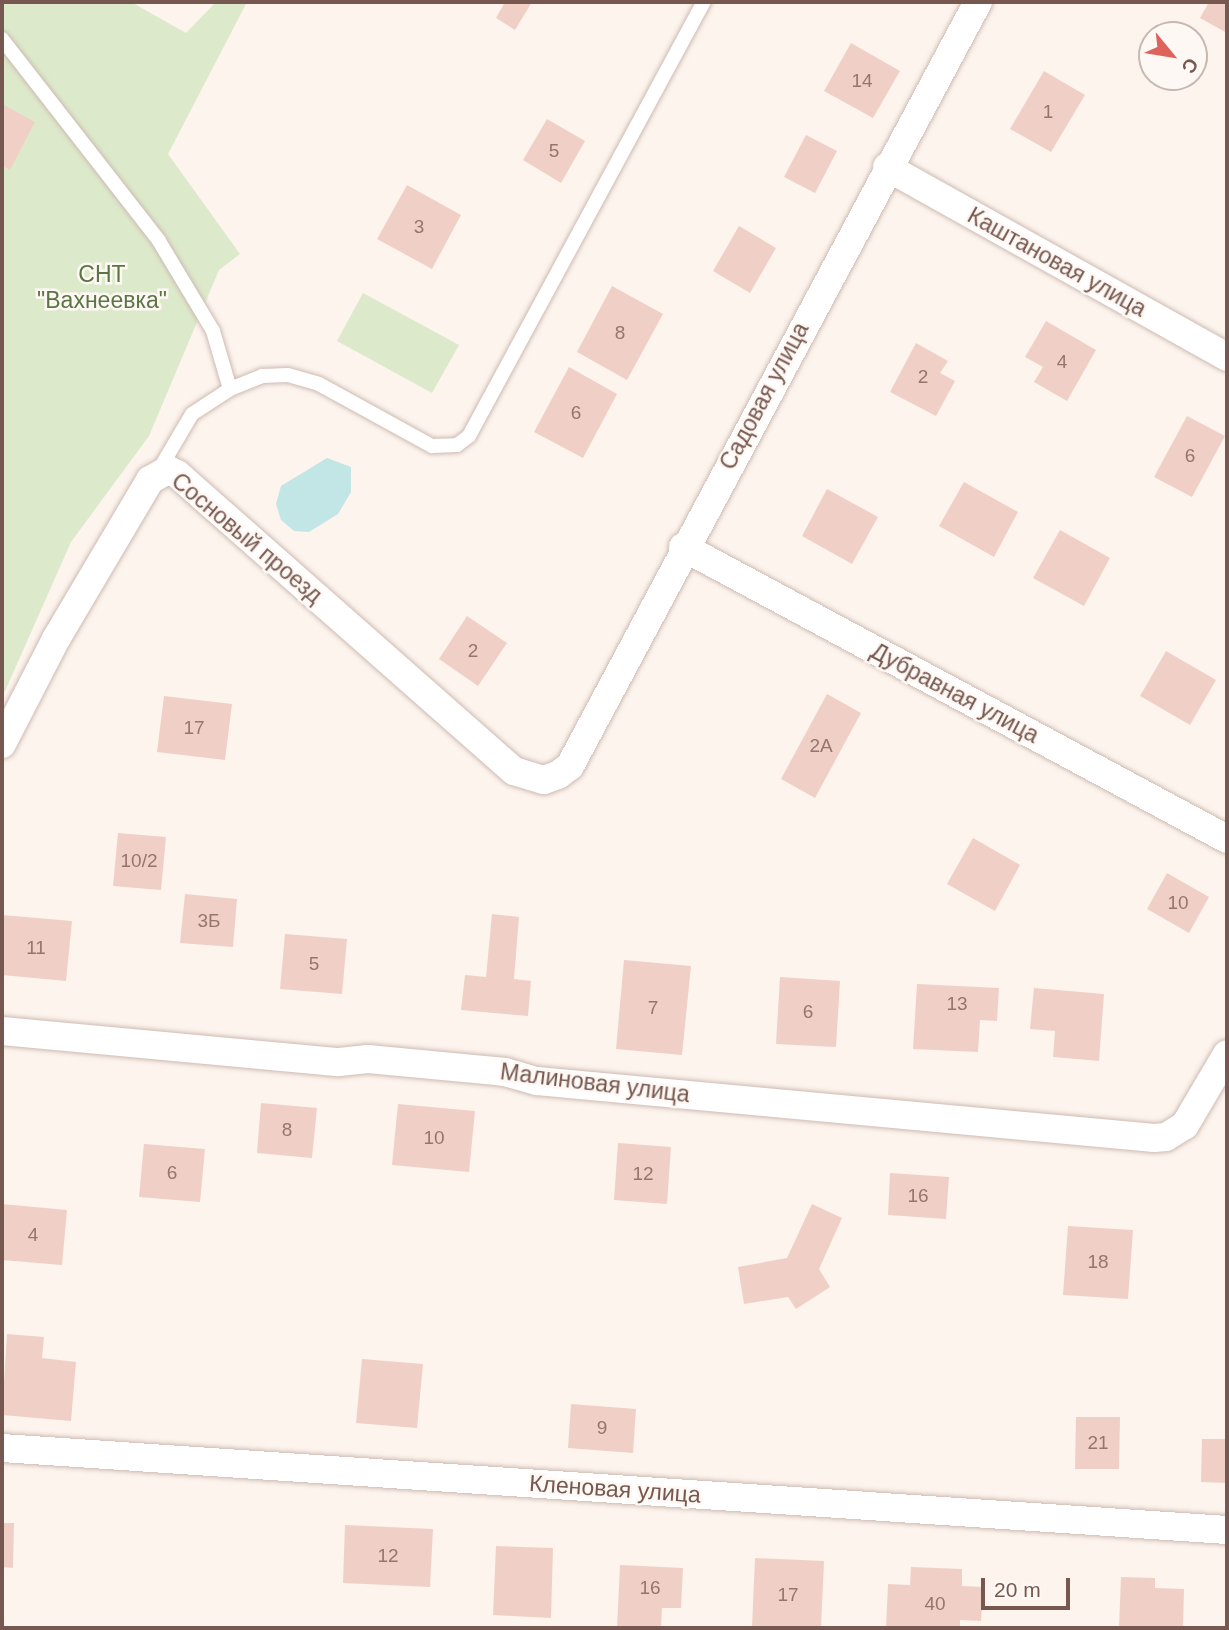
<!DOCTYPE html>
<html>
<head>
<meta charset="utf-8">
<style>
  body { margin:0 }
  #map { position:relative; width:1229px; height:1630px; overflow:hidden; background:#fcf4ed; font-family:Helvetica,sans-serif }
  div>[style] { position:absolute }
  .green>* { inset:0; background:#dceacb }
  .water>* { inset:0; background:#c1e6e5 }
  .building>* { inset:0; background:#f0d0c6 }
  .roads { filter:drop-shadow(0 0 2px #cebab2) drop-shadow(0 0 2px #cebab2) }
  .lane>* { height:14px; margin:-7px; padding:0 7px; transform-origin:7px; border-radius:7px; background:#fff }
  .street>* { height:28px; margin:-14px; padding:0 14px; transform-origin:14px; border-radius:14px; background:#fff }
  span { translate:-50% -50%; white-space:nowrap; text-align:center; line-height:1.15; -webkit-text-stroke:5px #fef8f4; paint-order:stroke }
  .number-label { font-size:19px; color:#95766e }
  .number-label span { -webkit-text-stroke-width:0 }
  .street-label { font-size:23px; color:#775850 }
  .park-label { font-size:23px; color:#5b7645 }
  .frame { position:absolute; inset:0; border:4px solid #775850; pointer-events:none }
  .north { position:absolute; left:1138px; top:21px; width:70px; height:70px; box-sizing:border-box; background:#fef8f4; border:2px solid #c8b8b2; border-radius:50%; rotate:120deg; font-size:19px; font-weight:700; line-height:28px; text-align:center; color:#775850 }
  .north::after { content:''; display:block; margin:auto; width:24px; height:32px; background:#de635a; clip-path:polygon(50% 0,100% 100%,50% 72%,0 100%) }
  .scale { position:absolute; left:981px; top:1578px; width:89px; height:32px; box-sizing:border-box; border:4px solid #775850; border-top:0; padding-left:9px; font-size:21px; line-height:24px; white-space:nowrap; color:#775850; -webkit-text-stroke:5px #fef8f4; paint-order:stroke }
</style>
</head>
<body>
<div id="map">
  <div class="green">
    <i style="clip-path:polygon(2px 2px,131px 2px,186px 33px,216px 2px,247px 2px,168px 154px,240px 254px,219px 270px,149px 436px,71px 542px,2px 698px)"></i>
    <i style="clip-path:polygon(363px 293px,459px 345px,432px 393px,337px 341px)"></i>
  </div>
  <div class="water">
    <i style="clip-path:polygon(327px 458px,351px 467px,351px 492px,338px 514px,309px 532px,294px 531px,281px 520px,276px 504px,281px 486px)"></i>
  </div>
  <div class="building">
    <i style="clip-path:polygon(505px 2px,532px 2px,515px 30px,496px 18px)"></i>
    <i style="clip-path:polygon(1209px 2px,1227px 2px,1227px 33px,1200px 18px)"></i>
    <i style="clip-path:polygon(851px 43px,900px 71px,873px 118px,824px 91px)"></i>
    <i style="clip-path:polygon(1044px 71px,1085px 95px,1051px 152px,1010px 129px)"></i>
    <i style="clip-path:polygon(2px 104px,35px 122px,10px 170px,2px 165px)"></i>
    <i style="clip-path:polygon(547px 119px,585px 141px,561px 183px,523px 160px)"></i>
    <i style="clip-path:polygon(806px 135px,837px 151px,815px 193px,784px 177px)"></i>
    <i style="clip-path:polygon(407px 185px,461px 215px,432px 269px,377px 239px)"></i>
    <i style="clip-path:polygon(739px 226px,776px 248px,750px 293px,713px 271px)"></i>
    <i style="clip-path:polygon(612px 286px,663px 314px,627px 380px,577px 352px)"></i>
    <i style="clip-path:polygon(1046px 321px,1096px 350px,1067px 401px,1034px 382px,1043px 367px,1025px 357px)"></i>
    <i style="clip-path:polygon(916px 343px,948px 361px,940px 373px,955px 381px,936px 416px,890px 392px)"></i>
    <i style="clip-path:polygon(569px 367px,617px 394px,583px 458px,534px 432px)"></i>
    <i style="clip-path:polygon(1187px 416px,1225px 436px,1192px 497px,1154px 477px)"></i>
    <i style="clip-path:polygon(964px 482px,1018px 512px,994px 557px,939px 526px)"></i>
    <i style="clip-path:polygon(827px 489px,878px 517px,852px 564px,802px 536px)"></i>
    <i style="clip-path:polygon(1060px 530px,1110px 558px,1084px 606px,1033px 578px)"></i>
    <i style="clip-path:polygon(467px 616px,507px 643px,478px 686px,439px 659px)"></i>
    <i style="clip-path:polygon(1166px 651px,1216px 680px,1190px 725px,1140px 696px)"></i>
    <i style="clip-path:polygon(827px 694px,861px 713px,815px 798px,781px 779px)"></i>
    <i style="clip-path:polygon(164px 696px,232px 704px,225px 760px,157px 752px)"></i>
    <i style="clip-path:polygon(118px 833px,166px 837px,161px 890px,113px 886px)"></i>
    <i style="clip-path:polygon(973px 838px,1020px 865px,995px 911px,947px 884px)"></i>
    <i style="clip-path:polygon(1167px 873px,1209px 897px,1189px 933px,1147px 909px)"></i>
    <i style="clip-path:polygon(185px 894px,237px 899px,233px 947px,180px 943px)"></i>
    <i style="clip-path:polygon(492px 914px,519px 917px,514px 979px,531px 981px,528px 1016px,461px 1010px,465px 975px,486px 977px)"></i>
    <i style="clip-path:polygon(2px 915px,72px 921px,66px 981px,2px 975px)"></i>
    <i style="clip-path:polygon(285px 934px,347px 939px,342px 994px,280px 989px)"></i>
    <i style="clip-path:polygon(624px 960px,691px 966px,682px 1055px,616px 1049px)"></i>
    <i style="clip-path:polygon(780px 977px,840px 981px,836px 1047px,776px 1044px)"></i>
    <i style="clip-path:polygon(917px 984px,999px 988px,997px 1021px,980px 1020px,978px 1052px,913px 1049px)"></i>
    <i style="clip-path:polygon(1034px 988px,1104px 994px,1099px 1061px,1053px 1057px,1055px 1031px,1030px 1029px)"></i>
    <i style="clip-path:polygon(261px 1103px,317px 1108px,312px 1158px,257px 1153px)"></i>
    <i style="clip-path:polygon(398px 1104px,475px 1111px,469px 1172px,392px 1165px)"></i>
    <i style="clip-path:polygon(618px 1143px,671px 1147px,667px 1204px,614px 1200px)"></i>
    <i style="clip-path:polygon(144px 1144px,205px 1149px,200px 1202px,139px 1197px)"></i>
    <i style="clip-path:polygon(890px 1173px,949px 1177px,946px 1219px,888px 1215px)"></i>
    <i style="clip-path:polygon(2px 1204px,67px 1210px,62px 1265px,2px 1260px)"></i>
    <i style="clip-path:polygon(812px 1204px,842px 1218px,819px 1269px,830px 1287px,796px 1309px,788px 1297px,744px 1304px,738px 1267px,787px 1258px)"></i>
    <i style="clip-path:polygon(1068px 1226px,1133px 1230px,1128px 1299px,1063px 1295px)"></i>
    <i style="clip-path:polygon(7px 1334px,44px 1337px,42px 1358px,76px 1362px,71px 1421px,2px 1415px)"></i>
    <i style="clip-path:polygon(362px 1359px,423px 1364px,417px 1428px,356px 1423px)"></i>
    <i style="clip-path:polygon(571px 1404px,636px 1409px,633px 1453px,568px 1448px)"></i>
    <i style="clip-path:polygon(1076px 1417px,1120px 1417px,1119px 1469px,1075px 1469px)"></i>
    <i style="clip-path:polygon(1202px 1439px,1227px 1439px,1227px 1483px,1201px 1482px)"></i>
    <i style="clip-path:polygon(2px 1523px,14px 1523px,13px 1568px,2px 1567px)"></i>
    <i style="clip-path:polygon(345px 1525px,433px 1529px,430px 1587px,343px 1583px)"></i>
    <i style="clip-path:polygon(496px 1546px,553px 1548px,551px 1618px,493px 1615px)"></i>
    <i style="clip-path:polygon(755px 1558px,824px 1561px,821px 1628px,752px 1628px)"></i>
    <i style="clip-path:polygon(620px 1565px,683px 1568px,681px 1608px,662px 1608px,661px 1628px,617px 1628px)"></i>
    <i style="clip-path:polygon(911px 1567px,962px 1569px,962px 1586px,983px 1587px,981px 1621px,960px 1620px,960px 1628px,886px 1628px,888px 1584px,910px 1585px)"></i>
    <i style="clip-path:polygon(1121px 1577px,1155px 1578px,1155px 1588px,1184px 1589px,1183px 1628px,1119px 1628px)"></i>
  </div>
  <div class="roads">
    <div class="lane">
      <i style="left:2px;top:39px;width:256px;rotate:52.1deg"></i>
      <i style="left:159px;top:241px;width:105px;rotate:59deg"></i>
      <i style="left:213px;top:331px;width:60px;rotate:73.7deg"></i>
      <i style="left:159px;top:470px;width:65px;rotate:-59.5deg"></i>
      <i style="left:192px;top:414px;width:45px;rotate:-33.3deg"></i>
      <i style="left:230px;top:389px;width:35px;rotate:-22deg"></i>
      <i style="left:262px;top:376px;width:26px;rotate:-2deg"></i>
      <i style="left:288px;top:375px;width:32px;rotate:16deg"></i>
      <i style="left:319px;top:384px;width:129px;rotate:28.8deg"></i>
      <i style="left:432px;top:446px;width:25px;rotate:-2deg"></i>
      <i style="left:457px;top:445px;width:15px;rotate:-37deg"></i>
      <i style="left:469px;top:436px;width:494px;rotate:-61.6deg"></i>
    </div>
    <div class="street">
      <i style="left:887px;top:167px;width:389px;rotate:29.2deg"></i>
      <i style="left:683px;top:547px;width:617px;rotate:28.23deg"></i>
      <i style="left:2px;top:744px;width:118px;rotate:-62.8deg"></i>
      <i style="left:56px;top:639px;width:185px;rotate:-59.4deg"></i>
      <i style="left:150px;top:480px;width:21px;rotate:-29deg"></i>
      <i style="left:168px;top:470px;width:10px;rotate:24deg"></i>
      <i style="left:177px;top:474px;width:449px;rotate:41.4deg"></i>
      <i style="left:514px;top:771px;width:31px;rotate:17deg"></i>
      <i style="left:544px;top:780px;width:15px;rotate:-20deg"></i>
      <i style="left:558px;top:775px;width:15px;rotate:-37deg"></i>
      <i style="left:570px;top:766px;width:866px;rotate:-61.9deg"></i>
      <i style="left:2px;top:1031px;width:338px;rotate:5.3deg"></i>
      <i style="left:339px;top:1062px;width:29px;rotate:-6deg"></i>
      <i style="left:368px;top:1059px;width:138px;rotate:5.4deg"></i>
      <i style="left:505px;top:1072px;width:33px;rotate:16deg"></i>
      <i style="left:537px;top:1081px;width:620px;rotate:5.28deg"></i>
      <i style="left:1154px;top:1138px;width:12px;rotate:-5deg"></i>
      <i style="left:1166px;top:1137px;width:22px;rotate:-32deg"></i>
      <i style="left:1185px;top:1125px;width:82px;rotate:-59.4deg"></i>
      <i style="left:2px;top:1448px;width:1228px;rotate:3.83deg"></i>
    </div>
  </div>
  <div class="number-label">
    <span style="left:862px;top:81px">14</span>
    <span style="left:1048px;top:112px">1</span>
    <span style="left:554px;top:151px">5</span>
    <span style="left:419px;top:227px">3</span>
    <span style="left:620px;top:333px">8</span>
    <span style="left:1062px;top:362px">4</span>
    <span style="left:923px;top:377px">2</span>
    <span style="left:576px;top:413px">6</span>
    <span style="left:1190px;top:456px">6</span>
    <span style="left:473px;top:651px">2</span>
    <span style="left:194px;top:728px">17</span>
    <span style="left:821px;top:746px">2А</span>
    <span style="left:139px;top:861px">10/2</span>
    <span style="left:1178px;top:903px">10</span>
    <span style="left:209px;top:921px">3Б</span>
    <span style="left:36px;top:948px">11</span>
    <span style="left:314px;top:964px">5</span>
    <span style="left:957px;top:1004px">13</span>
    <span style="left:653px;top:1008px">7</span>
    <span style="left:808px;top:1012px">6</span>
    <span style="left:287px;top:1130px">8</span>
    <span style="left:434px;top:1138px">10</span>
    <span style="left:172px;top:1173px">6</span>
    <span style="left:643px;top:1174px">12</span>
    <span style="left:918px;top:1196px">16</span>
    <span style="left:33px;top:1235px">4</span>
    <span style="left:1098px;top:1262px">18</span>
    <span style="left:602px;top:1428px">9</span>
    <span style="left:1098px;top:1443px">21</span>
    <span style="left:388px;top:1556px">12</span>
    <span style="left:650px;top:1588px">16</span>
    <span style="left:788px;top:1595px">17</span>
    <span style="left:935px;top:1604px">40</span>
  </div>
  <div class="street-label">
    <span style="left:1057px;top:262px;rotate:29deg">Каштановая улица</span>
    <span style="left:764px;top:396px;rotate:-62deg">Садовая улица</span>
    <span style="left:247px;top:538px;rotate:40deg">Сосновый проезд</span>
    <span style="left:955px;top:693px;rotate:28deg">Дубравная улица</span>
    <span style="left:595px;top:1083px;rotate:7deg">Малиновая улица</span>
    <span style="left:615px;top:1489px;rotate:4deg">Кленовая улица</span>
  </div>
  <div class="park-label">
    <span style="left:102px;top:287px">СНТ<br>"Вахнеевка"</span>
  </div>
  <div class="frame"></div>
  <div class="north">С</div>
  <div class="scale">20 m</div>
</div>
</body>
</html>
